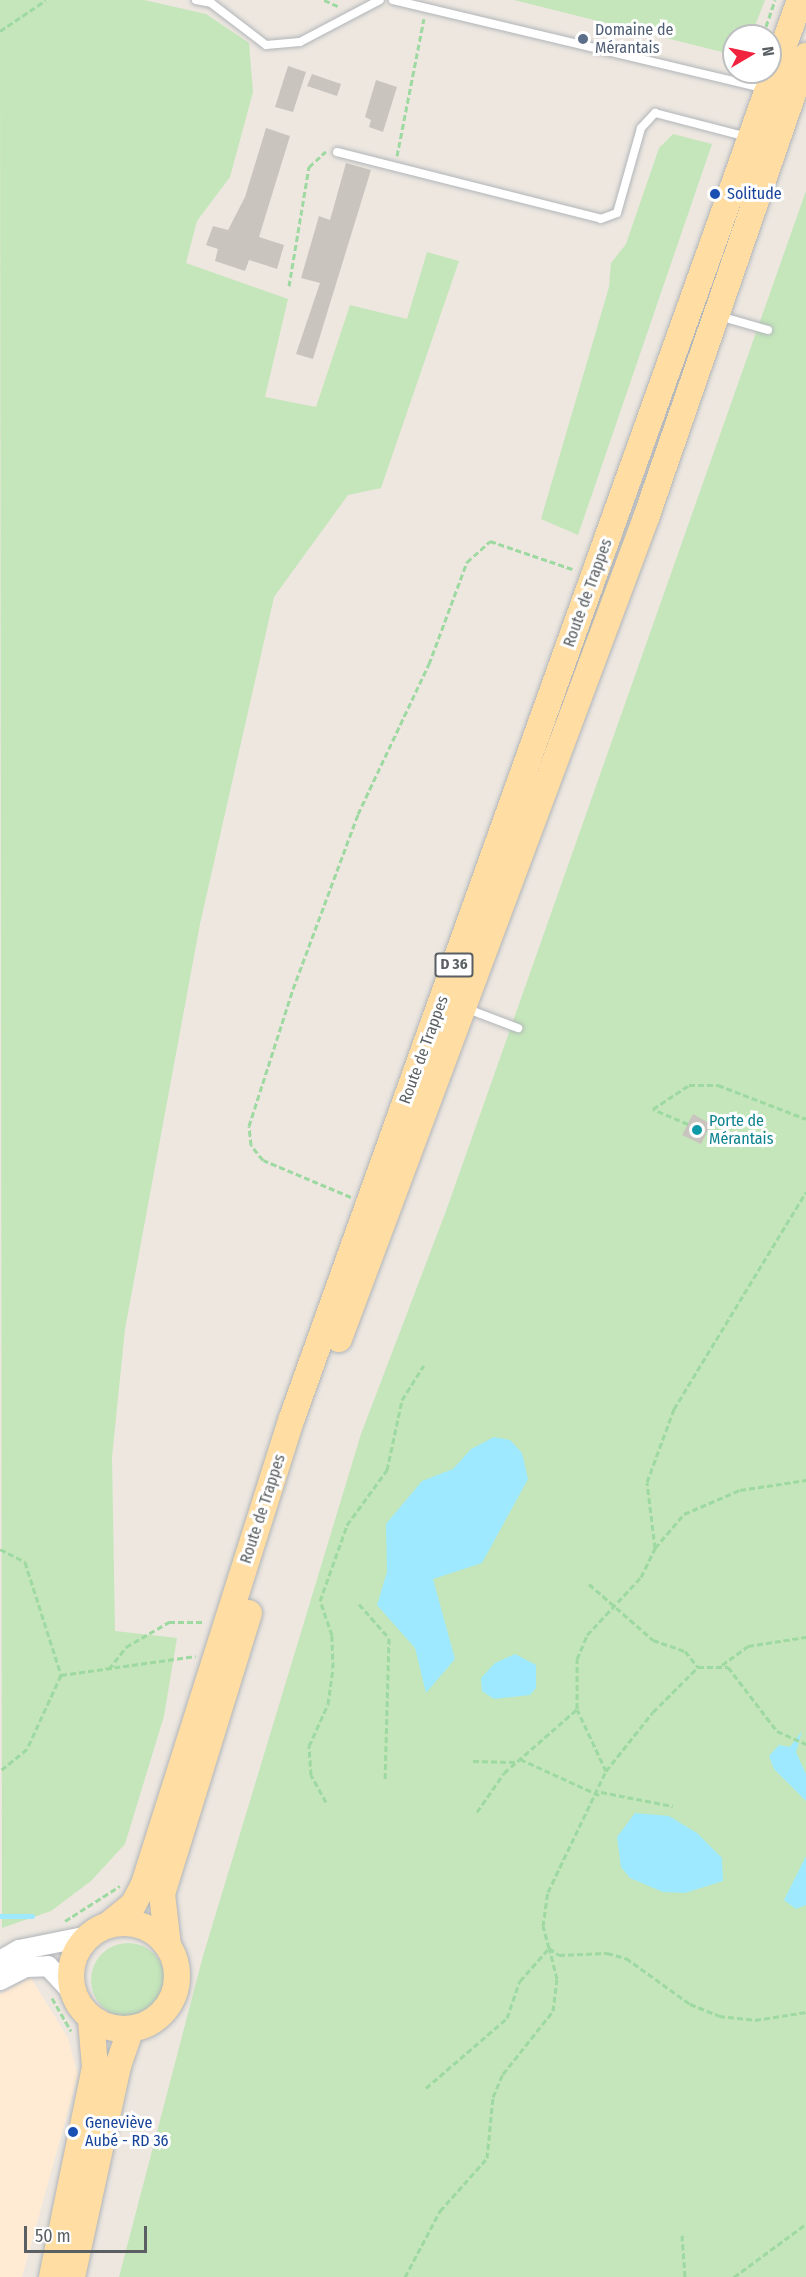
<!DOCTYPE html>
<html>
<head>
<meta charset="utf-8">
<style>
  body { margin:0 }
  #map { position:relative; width:806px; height:2277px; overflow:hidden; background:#ede7e0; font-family:"Fira Sans Condensed",sans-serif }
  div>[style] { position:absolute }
  .commercial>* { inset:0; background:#ffebd3 }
  .green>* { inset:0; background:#c4e6ba }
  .round { border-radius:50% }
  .water>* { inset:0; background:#9ee9ff }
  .stream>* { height:5px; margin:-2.5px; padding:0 2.5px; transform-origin:2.5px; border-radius:2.5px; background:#9ee9ff }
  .building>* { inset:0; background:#cac4bf }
  .path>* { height:3px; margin-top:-1.5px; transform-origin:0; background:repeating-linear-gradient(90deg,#9dd9a0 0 6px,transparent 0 9px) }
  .roads { filter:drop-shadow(0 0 2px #b1b5b9) drop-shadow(0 0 2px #b1b5b9) }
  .service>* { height:8px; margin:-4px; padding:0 4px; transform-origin:4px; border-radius:4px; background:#fff }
  .tertiary>* { height:20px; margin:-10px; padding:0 10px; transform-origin:10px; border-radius:10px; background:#fff }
  .primary>* { height:26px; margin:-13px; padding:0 13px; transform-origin:13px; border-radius:13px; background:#ffdda3 }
  .primary>.ring { margin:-13px; padding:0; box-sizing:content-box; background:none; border:26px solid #ffdda3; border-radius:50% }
  .dots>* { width:16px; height:16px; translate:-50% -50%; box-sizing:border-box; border:3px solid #fff; border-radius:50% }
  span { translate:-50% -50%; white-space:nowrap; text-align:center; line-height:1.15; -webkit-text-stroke:6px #fff; paint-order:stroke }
  .shield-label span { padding:2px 4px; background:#fff; border:2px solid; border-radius:4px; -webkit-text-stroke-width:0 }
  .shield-label { font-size:15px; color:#595f62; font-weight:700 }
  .service-label { font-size:16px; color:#4e5e75 }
  .left { translate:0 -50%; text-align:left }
  .transit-label { font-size:16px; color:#164399 }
  .street-label { font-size:16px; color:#595f62 }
  .culture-label { font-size:16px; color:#0d838f }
  .north { position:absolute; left:722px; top:24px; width:60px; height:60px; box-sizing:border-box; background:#fff; border:2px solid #bdbfc0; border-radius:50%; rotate:81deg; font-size:16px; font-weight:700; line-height:24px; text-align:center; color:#595f62 }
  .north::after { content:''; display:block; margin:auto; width:21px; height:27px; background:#f1223d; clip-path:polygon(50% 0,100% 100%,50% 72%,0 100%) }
  .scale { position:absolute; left:24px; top:2226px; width:123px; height:27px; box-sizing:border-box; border:3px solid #595f62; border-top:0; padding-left:8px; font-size:18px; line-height:21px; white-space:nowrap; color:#595f62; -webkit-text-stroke:4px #fff; paint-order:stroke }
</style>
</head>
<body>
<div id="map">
  <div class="commercial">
    <i style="clip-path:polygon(31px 1978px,68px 2038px,78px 2075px,22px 2277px,0 2277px,0 1994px)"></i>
  </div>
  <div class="green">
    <i style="clip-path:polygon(0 0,144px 0,206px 14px,249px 43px,253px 92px,230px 177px,197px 221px,186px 263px,288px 299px,265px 397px,316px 407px,350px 305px,407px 319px,427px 252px,459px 261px,381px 488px,348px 495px,274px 597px,200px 924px,125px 1329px,112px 1457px,115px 1631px,177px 1638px,164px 1716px,125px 1844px,91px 1881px,51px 1911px,2px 1928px)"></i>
    <i style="clip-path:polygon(514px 0,765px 0,751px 36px,734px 36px,734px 55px)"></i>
    <i style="clip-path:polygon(673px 134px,712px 144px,578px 535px,541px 519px,609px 287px,611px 263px,626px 244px,659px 148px)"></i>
    <i style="clip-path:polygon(806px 191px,806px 2277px,119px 2277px,203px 1956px,361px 1434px,446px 1211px)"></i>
    <i class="round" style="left:91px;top:1943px;width:74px;height:74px"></i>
  </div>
  <div class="water">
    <i style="clip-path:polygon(494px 1437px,510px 1440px,522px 1453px,528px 1479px,482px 1563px,433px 1579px,455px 1659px,426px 1693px,415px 1648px,377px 1605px,387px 1572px,386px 1524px,422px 1481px,453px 1469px,471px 1449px)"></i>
    <i style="clip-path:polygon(515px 1654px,536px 1665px,536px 1688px,530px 1695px,494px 1699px,482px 1691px,481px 1678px,495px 1663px)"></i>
    <i style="clip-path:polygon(802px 1731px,796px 1752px,806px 1774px,806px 1801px,774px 1769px,769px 1756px,779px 1745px,790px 1747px)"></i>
    <i style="clip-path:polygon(635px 1813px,669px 1816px,697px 1833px,722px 1858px,723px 1881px,685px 1893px,663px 1892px,630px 1878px,621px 1867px,617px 1837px)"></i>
    <i style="clip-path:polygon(806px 1856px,806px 1905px,796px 1909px,784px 1900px)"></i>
  </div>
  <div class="stream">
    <i style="left:0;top:1916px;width:32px"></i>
  </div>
  <div class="building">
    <i style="clip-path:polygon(288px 66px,306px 72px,293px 112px,275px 107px)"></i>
    <i style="clip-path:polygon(312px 74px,341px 84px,337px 96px,307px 86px)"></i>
    <i style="clip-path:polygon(376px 80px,397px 87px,383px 132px,369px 127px,371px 120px,365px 117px)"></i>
    <i style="clip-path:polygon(266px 128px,290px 136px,259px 237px,284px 245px,277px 269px,249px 260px,245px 271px,215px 261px,218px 249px,206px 245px,213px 226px,228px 230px,245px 197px)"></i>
    <i style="clip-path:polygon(346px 163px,371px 170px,313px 359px,296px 354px,320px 283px,301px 278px,319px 216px,330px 220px)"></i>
    <i style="clip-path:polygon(693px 1114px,711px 1124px,701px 1144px,682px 1135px)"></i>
  </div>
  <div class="path">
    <i style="left:324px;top:0;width:17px;rotate:24deg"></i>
    <i style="left:0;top:31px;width:55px;rotate:-34deg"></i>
    <i style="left:763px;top:35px;width:37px;rotate:-71deg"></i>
    <i style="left:397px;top:156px;width:140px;rotate:-78.9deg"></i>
    <i style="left:289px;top:286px;width:121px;rotate:-80.5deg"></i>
    <i style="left:309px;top:167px;width:23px;rotate:-43deg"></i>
    <i style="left:688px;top:1124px;width:38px;rotate:-157deg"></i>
    <i style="left:653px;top:1109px;width:43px;rotate:-33.7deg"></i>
    <i style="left:689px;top:1085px;width:29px"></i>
    <i style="left:718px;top:1085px;width:94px;rotate:21.1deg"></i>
    <i style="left:351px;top:1197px;width:95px;rotate:-157.2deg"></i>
    <i style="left:263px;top:1160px;width:19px;rotate:-129deg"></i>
    <i style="left:251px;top:1145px;width:19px;rotate:-96deg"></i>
    <i style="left:249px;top:1126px;width:144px;rotate:-72.2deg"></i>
    <i style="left:293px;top:989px;width:187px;rotate:-69.6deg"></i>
    <i style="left:358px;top:814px;width:166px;rotate:-64.7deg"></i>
    <i style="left:429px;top:664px;width:109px;rotate:-69.6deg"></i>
    <i style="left:467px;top:562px;width:31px;rotate:-42deg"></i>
    <i style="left:490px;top:541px;width:90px;rotate:18.8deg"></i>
    <i style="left:655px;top:1548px;width:66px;rotate:-96.9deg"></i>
    <i style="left:647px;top:1482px;width:78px;rotate:-69.7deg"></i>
    <i style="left:674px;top:1409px;width:254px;rotate:-58.7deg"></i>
    <i style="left:0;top:1549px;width:28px;rotate:27deg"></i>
    <i style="left:25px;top:1562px;width:119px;rotate:72.3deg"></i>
    <i style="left:61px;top:1675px;width:81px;rotate:114.7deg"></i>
    <i style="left:27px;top:1749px;width:35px;rotate:141deg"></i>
    <i style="left:589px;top:1584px;width:85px;rotate:41.2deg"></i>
    <i style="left:653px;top:1640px;width:34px;rotate:19deg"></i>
    <i style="left:685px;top:1651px;width:21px;rotate:51deg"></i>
    <i style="left:698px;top:1667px;width:30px"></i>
    <i style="left:728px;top:1667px;width:81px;rotate:52.6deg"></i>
    <i style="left:777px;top:1731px;width:32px;rotate:24deg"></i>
    <i style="left:359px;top:1604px;width:45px;rotate:48.6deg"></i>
    <i style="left:389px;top:1638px;width:143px;rotate:91.6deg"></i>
    <i style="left:722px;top:1665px;width:32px;rotate:-36deg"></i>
    <i style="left:748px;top:1646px;width:59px;rotate:-8.8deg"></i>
    <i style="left:109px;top:1669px;width:28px;rotate:-52deg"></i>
    <i style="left:126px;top:1647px;width:50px;rotate:-30.2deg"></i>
    <i style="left:169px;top:1622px;width:34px"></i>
    <i style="left:61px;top:1675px;width:136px;rotate:-8deg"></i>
    <i style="left:520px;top:1759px;width:87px;rotate:24.5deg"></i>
    <i style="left:473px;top:1761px;width:42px;rotate:1.4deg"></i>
    <i style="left:606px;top:1771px;width:68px;rotate:-115.1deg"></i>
    <i style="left:577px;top:1709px;width:50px;rotate:-90deg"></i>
    <i style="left:577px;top:1659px;width:26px;rotate:-67deg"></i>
    <i style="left:587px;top:1635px;width:79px;rotate:-47deg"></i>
    <i style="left:641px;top:1577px;width:32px;rotate:-64deg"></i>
    <i style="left:655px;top:1548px;width:45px;rotate:-49.5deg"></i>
    <i style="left:684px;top:1514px;width:61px;rotate:-23.2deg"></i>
    <i style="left:740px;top:1490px;width:67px;rotate:-8.6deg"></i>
    <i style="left:601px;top:1792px;width:73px;rotate:11deg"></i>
    <i style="left:326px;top:1802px;width:31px;rotate:-119deg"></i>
    <i style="left:311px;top:1775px;width:29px;rotate:-94deg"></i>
    <i style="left:309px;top:1746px;width:46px;rotate:-65.7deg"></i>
    <i style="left:328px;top:1704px;width:36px;rotate:-82deg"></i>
    <i style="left:333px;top:1668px;width:33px;rotate:-92deg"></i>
    <i style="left:332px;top:1635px;width:36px;rotate:-109deg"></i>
    <i style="left:320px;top:1601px;width:81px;rotate:-70.4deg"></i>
    <i style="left:347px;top:1525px;width:68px;rotate:-54deg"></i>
    <i style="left:387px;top:1470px;width:72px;rotate:-77.9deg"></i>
    <i style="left:402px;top:1400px;width:41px;rotate:-57.8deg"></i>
    <i style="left:477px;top:1812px;width:47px;rotate:-55.3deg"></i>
    <i style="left:504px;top:1773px;width:97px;rotate:-41.2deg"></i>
    <i style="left:65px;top:1921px;width:65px;rotate:-32.5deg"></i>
    <i style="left:549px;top:1948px;width:12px;rotate:35deg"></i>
    <i style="left:559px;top:1955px;width:48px;rotate:-2.4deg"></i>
    <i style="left:607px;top:1953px;width:20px;rotate:15deg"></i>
    <i style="left:626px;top:1958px;width:79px;rotate:35.7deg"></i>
    <i style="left:690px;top:2004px;width:31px;rotate:22deg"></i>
    <i style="left:719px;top:2016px;width:36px;rotate:6deg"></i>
    <i style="left:755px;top:2020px;width:52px;rotate:-8.9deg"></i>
    <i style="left:52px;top:1998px;width:38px;rotate:60deg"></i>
    <i style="left:426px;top:2088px;width:107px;rotate:-40.8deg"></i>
    <i style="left:507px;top:2018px;width:39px;rotate:-71deg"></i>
    <i style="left:520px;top:1981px;width:44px;rotate:-48.7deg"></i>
    <i style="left:549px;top:1948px;width:23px;rotate:-105deg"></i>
    <i style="left:543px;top:1926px;width:34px;rotate:-82deg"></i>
    <i style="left:548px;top:1892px;width:134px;rotate:-64.4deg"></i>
    <i style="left:606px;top:1771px;width:75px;rotate:-51.5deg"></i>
    <i style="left:653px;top:1712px;width:64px;rotate:-45deg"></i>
    <i style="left:682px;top:2235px;width:42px;rotate:85.9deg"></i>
    <i style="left:405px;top:2277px;width:75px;rotate:-62.1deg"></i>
    <i style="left:440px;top:2211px;width:71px;rotate:-48.4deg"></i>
    <i style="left:487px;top:2158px;width:61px;rotate:-84.4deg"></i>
    <i style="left:493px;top:2097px;width:25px;rotate:-67deg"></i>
    <i style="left:503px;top:2074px;width:80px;rotate:-51.6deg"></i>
    <i style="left:553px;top:2011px;width:32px;rotate:-83deg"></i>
    <i style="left:557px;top:1979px;width:32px;rotate:-104deg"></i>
    <i style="left:734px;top:2277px;width:89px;rotate:-36.4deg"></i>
  </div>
  <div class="roads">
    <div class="service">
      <i style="left:196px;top:0;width:15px;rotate:11deg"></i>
      <i style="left:211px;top:3px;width:69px;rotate:37.4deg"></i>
      <i style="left:266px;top:45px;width:34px;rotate:-5deg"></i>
      <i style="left:300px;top:42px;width:90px;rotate:-27.7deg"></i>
      <i style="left:393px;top:0;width:383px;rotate:13.4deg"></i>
      <i style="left:337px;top:152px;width:272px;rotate:14.2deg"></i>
      <i style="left:601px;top:219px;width:17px;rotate:-21deg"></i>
      <i style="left:617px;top:213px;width:88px;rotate:-74.2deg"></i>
      <i style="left:641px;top:128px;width:21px;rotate:-47deg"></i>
      <i style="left:655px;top:113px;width:95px;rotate:14.6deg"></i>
      <i style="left:719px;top:316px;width:51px;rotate:15.9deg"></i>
      <i style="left:465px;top:1008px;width:57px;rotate:20.7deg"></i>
    </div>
    <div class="tertiary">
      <i style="left:0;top:1961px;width:22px;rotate:-30deg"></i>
      <i style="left:19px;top:1950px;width:71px;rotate:-11.3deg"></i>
      <i style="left:0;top:1980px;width:28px;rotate:-27deg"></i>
      <i style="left:25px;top:1967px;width:23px;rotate:-2deg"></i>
      <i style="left:48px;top:1966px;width:38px;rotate:47deg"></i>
    </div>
    <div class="primary">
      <i style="left:339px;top:1339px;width:877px;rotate:-69.5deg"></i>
      <i style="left:646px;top:518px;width:489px;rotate:-70.9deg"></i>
      <i class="ring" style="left:71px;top:1923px;width:80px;height:80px"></i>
      <i style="left:108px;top:1925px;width:32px;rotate:-39deg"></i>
      <i style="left:133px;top:1905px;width:24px;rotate:-62deg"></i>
      <i style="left:144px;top:1884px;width:489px;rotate:-72.4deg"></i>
      <i style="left:292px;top:1418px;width:1506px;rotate:-70.29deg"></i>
      <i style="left:168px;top:1946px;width:52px;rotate:-96.6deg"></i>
      <i style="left:162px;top:1894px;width:294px;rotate:-72.8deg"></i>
      <i style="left:52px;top:2277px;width:214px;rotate:-78.4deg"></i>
      <i style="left:95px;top:2067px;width:48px;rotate:-94.8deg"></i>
      <i style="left:72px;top:2277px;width:216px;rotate:-77.7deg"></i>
      <i style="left:118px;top:2066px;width:39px;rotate:-71deg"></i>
    </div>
  </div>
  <div class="dots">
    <i style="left:583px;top:39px;background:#5c6f8a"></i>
    <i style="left:715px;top:194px;background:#1a4fb4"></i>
    <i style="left:697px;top:1130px;background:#0f9aa8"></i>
    <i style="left:73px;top:2132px;background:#1a4fb4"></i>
  </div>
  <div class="shield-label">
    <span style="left:454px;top:965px">D 36</span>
  </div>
  <div class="service-label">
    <span class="left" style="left:595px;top:39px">Domaine de<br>Mérantais</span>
  </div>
  <div class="transit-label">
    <span class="left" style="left:727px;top:194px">Solitude</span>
    <span class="left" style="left:85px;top:2132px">Geneviève<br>Aubé - RD 36</span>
  </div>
  <div class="street-label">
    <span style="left:588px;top:593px;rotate:-70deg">Route de Trappes</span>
    <span style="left:424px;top:1050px;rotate:-70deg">Route de Trappes</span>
    <span style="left:263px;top:1509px;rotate:-72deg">Route de Trappes</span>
  </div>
  <div class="culture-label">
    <span class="left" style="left:709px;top:1130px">Porte de<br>Mérantais</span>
  </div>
  <div class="north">N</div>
  <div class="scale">50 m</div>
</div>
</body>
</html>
